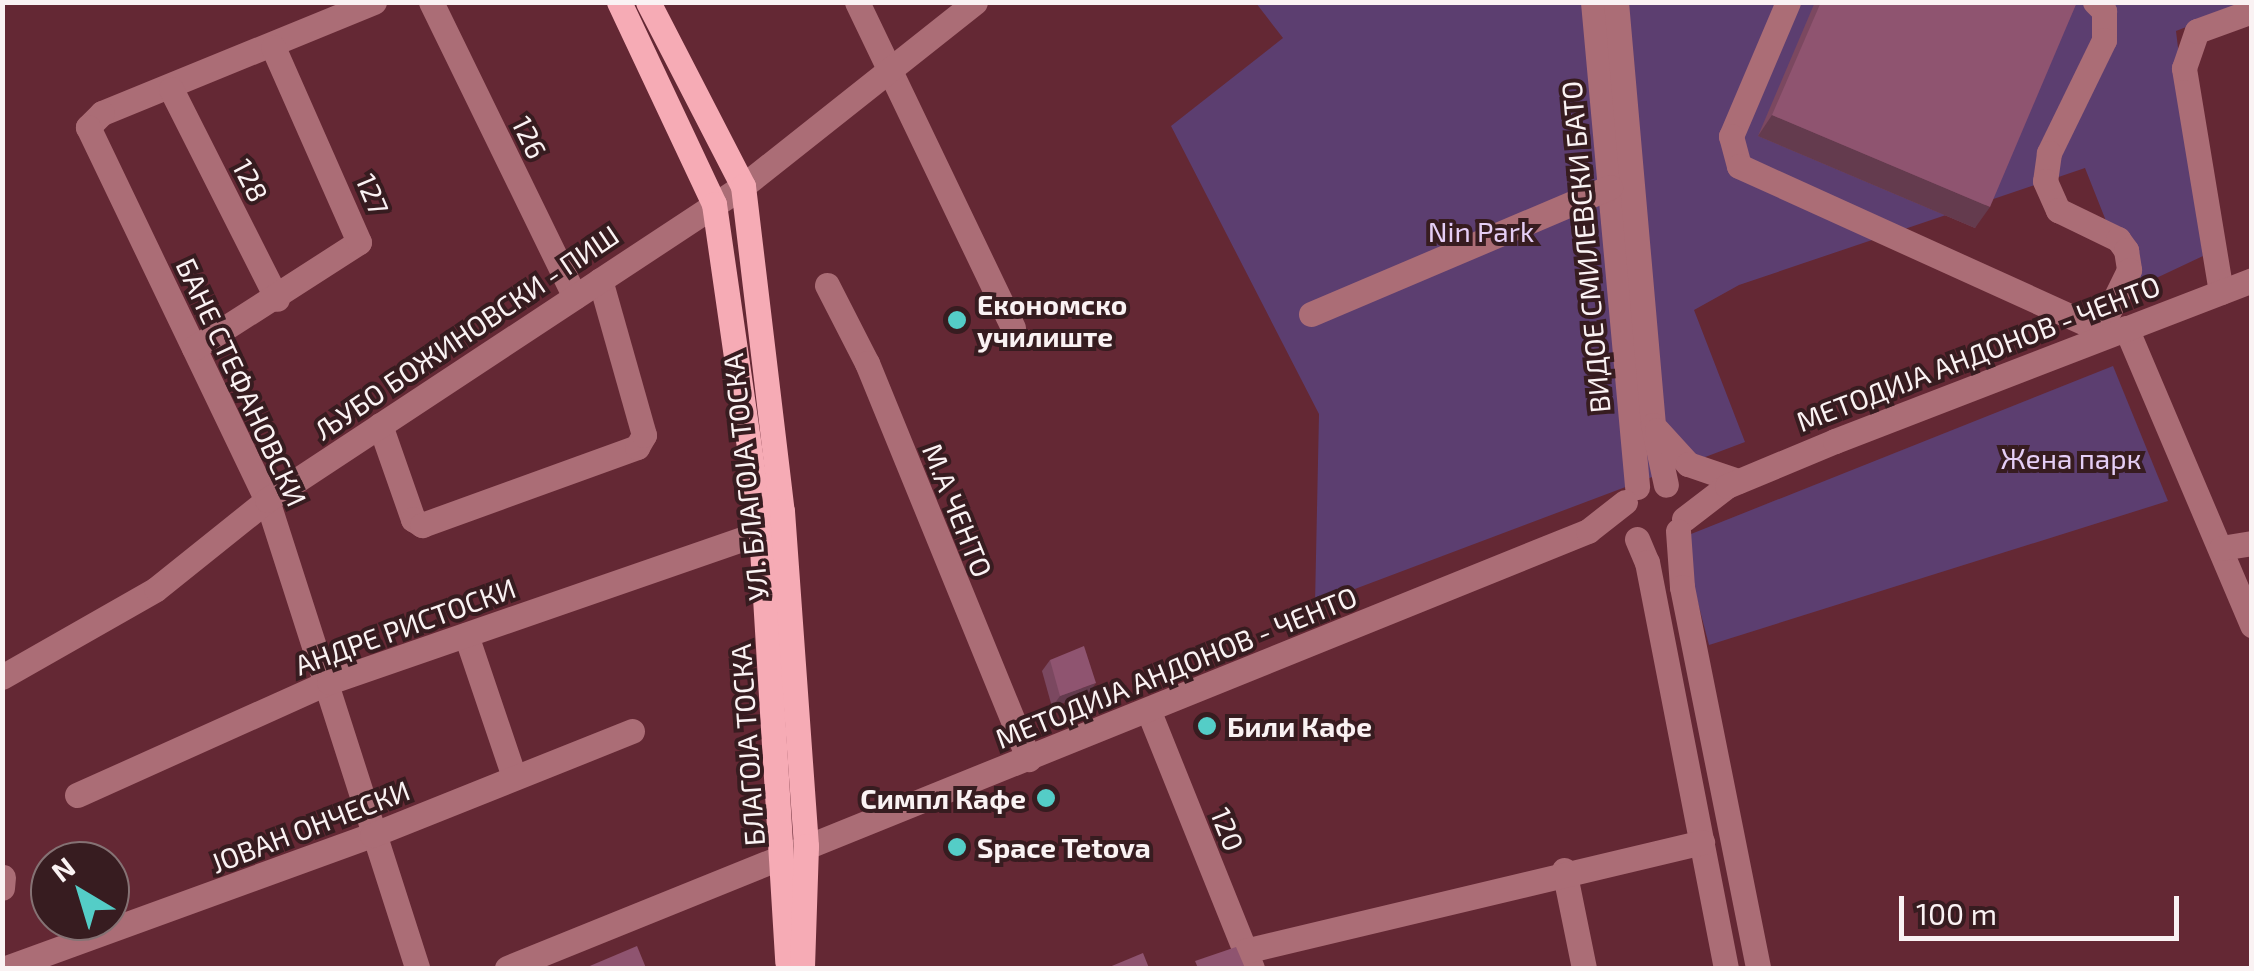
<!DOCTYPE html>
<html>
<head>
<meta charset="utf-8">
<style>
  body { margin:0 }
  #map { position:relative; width:2254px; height:971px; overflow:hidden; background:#642834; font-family:"Exo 2",sans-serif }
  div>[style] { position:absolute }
  .green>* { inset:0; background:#5c3e70 }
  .minor>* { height:25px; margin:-12.5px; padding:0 12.5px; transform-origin:12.5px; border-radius:12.5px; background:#ab6d76 }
  .major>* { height:25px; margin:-12.5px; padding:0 12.5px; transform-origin:12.5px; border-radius:12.5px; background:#f6abb5 }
  .wall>* { inset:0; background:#7b4860 }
  .shaded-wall>* { inset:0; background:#643b4e }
  .building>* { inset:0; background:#8f5470 }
  .dots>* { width:28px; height:28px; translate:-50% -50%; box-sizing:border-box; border:5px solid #371c20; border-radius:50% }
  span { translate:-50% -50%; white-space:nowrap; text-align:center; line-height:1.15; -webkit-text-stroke:8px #371c20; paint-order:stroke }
  .street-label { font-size:28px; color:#faf2f3 }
  .park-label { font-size:28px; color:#e5cef6 }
  .poi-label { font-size:28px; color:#faf2f3; font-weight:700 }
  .left { translate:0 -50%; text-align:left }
  .right { translate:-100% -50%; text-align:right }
  .frame { position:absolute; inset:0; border:5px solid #faf2f3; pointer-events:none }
  .north { position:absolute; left:30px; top:841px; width:100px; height:100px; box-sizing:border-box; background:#371c20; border:2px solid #857274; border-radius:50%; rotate:322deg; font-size:28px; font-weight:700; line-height:40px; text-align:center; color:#faf2f3 }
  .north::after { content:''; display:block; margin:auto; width:35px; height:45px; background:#54cdc7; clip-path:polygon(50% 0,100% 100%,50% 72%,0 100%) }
  .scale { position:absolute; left:1899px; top:896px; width:280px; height:45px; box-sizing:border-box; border:5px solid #faf2f3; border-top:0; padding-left:12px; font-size:30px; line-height:35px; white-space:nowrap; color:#faf2f3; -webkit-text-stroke:8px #371c20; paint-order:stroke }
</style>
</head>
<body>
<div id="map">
  <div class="green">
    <i style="clip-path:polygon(1256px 3px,2247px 3px,2176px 31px,2203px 256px,2133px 289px,2085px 168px,1739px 285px,1694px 310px,1745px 442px,1315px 604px,1319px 414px,1171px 126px,1283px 38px)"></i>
    <i style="clip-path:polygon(2113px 366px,2168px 501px,1709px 645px,1681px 538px)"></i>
  </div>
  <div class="minor">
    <i style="left:374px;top:2px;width:294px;rotate:157.8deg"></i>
    <i style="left:102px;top:113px;width:20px;rotate:135deg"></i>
    <i style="left:88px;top:127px;width:414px;rotate:64.4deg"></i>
    <i style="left:267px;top:500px;width:491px;rotate:72.2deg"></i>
    <i style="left:431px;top:2px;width:328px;rotate:64deg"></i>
    <i style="left:857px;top:2px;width:361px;rotate:64.4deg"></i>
    <i style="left:1593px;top:2px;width:487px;rotate:84.8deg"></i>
    <i style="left:1616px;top:2px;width:425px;rotate:85deg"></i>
    <i style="left:1653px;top:425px;width:61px;rotate:77.8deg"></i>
    <i style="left:1788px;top:2px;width:146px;rotate:113deg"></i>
    <i style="left:1731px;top:136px;width:31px;rotate:75deg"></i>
    <i style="left:1739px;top:166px;width:405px;rotate:24.4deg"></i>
    <i style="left:2095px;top:2px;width:13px;rotate:45deg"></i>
    <i style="left:2104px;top:11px;width:29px;rotate:90deg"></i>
    <i style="left:2104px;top:40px;width:126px;rotate:116deg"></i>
    <i style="left:2049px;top:153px;width:28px;rotate:98deg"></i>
    <i style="left:2045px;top:181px;width:32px;rotate:66deg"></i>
    <i style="left:2058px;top:210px;width:67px;rotate:25.8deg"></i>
    <i style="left:2118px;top:239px;width:14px;rotate:54deg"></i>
    <i style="left:2126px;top:250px;width:20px;rotate:81deg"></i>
    <i style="left:2129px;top:270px;width:61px;rotate:116.1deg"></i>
    <i style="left:171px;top:89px;width:235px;rotate:63.2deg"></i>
    <i style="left:827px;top:285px;width:88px;rotate:62.9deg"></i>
    <i style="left:867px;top:363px;width:428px;rotate:67.8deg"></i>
    <i style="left:2221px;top:292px;width:227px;rotate:-99.4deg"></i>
    <i style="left:2184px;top:68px;width:39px;rotate:-71deg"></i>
    <i style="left:2197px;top:31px;width:59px;rotate:-20deg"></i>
    <i style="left:1311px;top:314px;width:325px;rotate:-23deg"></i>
    <i style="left:2126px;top:328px;width:323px;rotate:67deg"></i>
    <i style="left:194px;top:348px;width:196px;rotate:-32.7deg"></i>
    <i style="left:359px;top:242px;width:213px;rotate:-113.8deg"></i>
    <i style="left:380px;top:425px;width:100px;rotate:70.7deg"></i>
    <i style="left:413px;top:519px;width:11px;rotate:34deg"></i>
    <i style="left:422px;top:525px;width:229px;rotate:-19.9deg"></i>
    <i style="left:637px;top:447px;width:14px;rotate:-60deg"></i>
    <i style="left:644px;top:435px;width:161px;rotate:-105.8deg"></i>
    <i style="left:1657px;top:430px;width:46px;rotate:47.6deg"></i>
    <i style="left:1688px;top:464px;width:53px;rotate:18.8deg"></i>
    <i style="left:1684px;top:519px;width:54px;rotate:-37.5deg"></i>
    <i style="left:1727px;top:486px;width:117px;rotate:-22.6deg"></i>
    <i style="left:1835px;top:441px;width:447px;rotate:-21.1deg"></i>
    <i style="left:1678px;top:531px;width:56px;rotate:85.9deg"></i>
    <i style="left:1682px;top:587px;width:389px;rotate:78.7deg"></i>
    <i style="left:1637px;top:539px;width:25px;rotate:67deg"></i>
    <i style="left:1647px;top:562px;width:414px;rotate:79deg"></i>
    <i style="left:2221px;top:548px;width:31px;rotate:-9deg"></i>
    <i style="left:466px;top:635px;width:150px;rotate:71.3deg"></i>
    <i style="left:2px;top:677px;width:177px;rotate:-29.7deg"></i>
    <i style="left:156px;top:589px;width:142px;rotate:-38.7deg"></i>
    <i style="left:267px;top:500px;width:570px;rotate:-33.41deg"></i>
    <i style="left:743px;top:186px;width:296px;rotate:-38.4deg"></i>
    <i style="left:1149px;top:712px;width:276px;rotate:68.1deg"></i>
    <i style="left:77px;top:795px;width:276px;rotate:-24.2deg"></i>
    <i style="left:329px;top:682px;width:457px;rotate:-19.1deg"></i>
    <i style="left:1564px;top:870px;width:100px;rotate:78.5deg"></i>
    <i style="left:2px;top:888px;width:11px;rotate:-85deg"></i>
    <i style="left:1245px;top:951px;width:470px;rotate:-13.4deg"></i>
    <i style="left:6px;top:968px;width:389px;rotate:-20deg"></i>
    <i style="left:372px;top:835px;width:280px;rotate:-21.8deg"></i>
    <i style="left:507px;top:968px;width:1166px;rotate:-22.01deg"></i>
    <i style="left:1588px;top:531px;width:47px;rotate:-38.1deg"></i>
  </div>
  <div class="major">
    <i style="left:619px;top:2px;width:223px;rotate:64.8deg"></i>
    <i style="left:714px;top:204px;width:331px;rotate:81.8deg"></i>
    <i style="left:761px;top:532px;width:431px;rotate:86.5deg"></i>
    <i style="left:648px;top:2px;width:207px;rotate:62.7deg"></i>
    <i style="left:743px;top:186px;width:327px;rotate:83.2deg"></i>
    <i style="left:782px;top:511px;width:336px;rotate:85.9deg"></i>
    <i style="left:806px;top:846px;width:122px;rotate:91.9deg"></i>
  </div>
  <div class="wall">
    <i style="clip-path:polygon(1815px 2px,2077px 2px,1975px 228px,1758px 136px)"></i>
    <i style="clip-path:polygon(1050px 660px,1088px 694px,1052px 707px,1042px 671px)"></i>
  </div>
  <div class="shaded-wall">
    <i style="clip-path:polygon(1772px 115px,1990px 207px,1975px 228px,1758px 136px)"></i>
    <i style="clip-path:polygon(1096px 683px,1088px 694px,1052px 707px,1060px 696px)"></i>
  </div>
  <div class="building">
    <i style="clip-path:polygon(1821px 2px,2077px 2px,1990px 207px,1772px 115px)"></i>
    <i style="clip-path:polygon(1084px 646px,1096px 683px,1060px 696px,1050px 660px)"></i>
    <i style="clip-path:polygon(637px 946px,646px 968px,585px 968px)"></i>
    <i style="clip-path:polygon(1236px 947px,1245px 968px,1198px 968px,1195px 961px)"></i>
    <i style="clip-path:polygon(1143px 953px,1149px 968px,1107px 968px)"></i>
  </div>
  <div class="dots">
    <i style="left:957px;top:320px;background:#54cdc7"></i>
    <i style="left:1207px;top:726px;background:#54cdc7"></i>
    <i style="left:1046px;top:798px;background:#54cdc7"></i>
    <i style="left:957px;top:847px;background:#54cdc7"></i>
  </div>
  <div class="street-label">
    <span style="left:530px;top:137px;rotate:64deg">126</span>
    <span style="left:251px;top:180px;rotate:63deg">128</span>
    <span style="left:373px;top:194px;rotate:67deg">127</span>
    <span style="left:1585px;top:247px;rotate:-95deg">ВИДОЕ СМИЛЕВСКИ БАТО</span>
    <span style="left:466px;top:332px;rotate:-34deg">ЉУБО БОЖИНОВСКИ - ПИШ</span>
    <span style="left:1978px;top:353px;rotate:-21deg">МЕТОДИЈА АНДОНОВ - ЧЕНТО</span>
    <span style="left:242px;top:382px;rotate:65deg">БАНЕ СТЕФАНОВСКИ</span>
    <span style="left:745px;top:477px;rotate:-96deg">УЛ. БЛАГОЈА ТОСКА</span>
    <span style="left:958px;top:510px;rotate:68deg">М.А ЧЕНТО</span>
    <span style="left:405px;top:626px;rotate:-20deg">АНДРЕ РИСТОСКИ</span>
    <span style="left:1176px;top:667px;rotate:-22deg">МЕТОДИЈА АНДОНОВ - ЧЕНТО</span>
    <span style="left:747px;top:745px;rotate:-94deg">БЛАГОЈА ТОСКА</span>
    <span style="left:310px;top:826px;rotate:-21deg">ЈОВАН ОНЧЕСКИ</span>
    <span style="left:1228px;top:829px;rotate:68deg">120</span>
  </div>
  <div class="park-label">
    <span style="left:1481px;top:231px">Nin Park</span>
    <span style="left:2071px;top:458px">Жена парк</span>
  </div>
  <div class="poi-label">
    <span class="left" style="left:977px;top:320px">Економско<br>училиште</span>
    <span class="left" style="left:1227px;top:726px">Били Кафе</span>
    <span class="right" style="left:1026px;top:798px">Симпл Кафе</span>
    <span class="left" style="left:977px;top:847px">Space Tetova</span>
  </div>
  <div class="frame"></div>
  <div class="north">N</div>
  <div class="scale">100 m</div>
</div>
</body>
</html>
